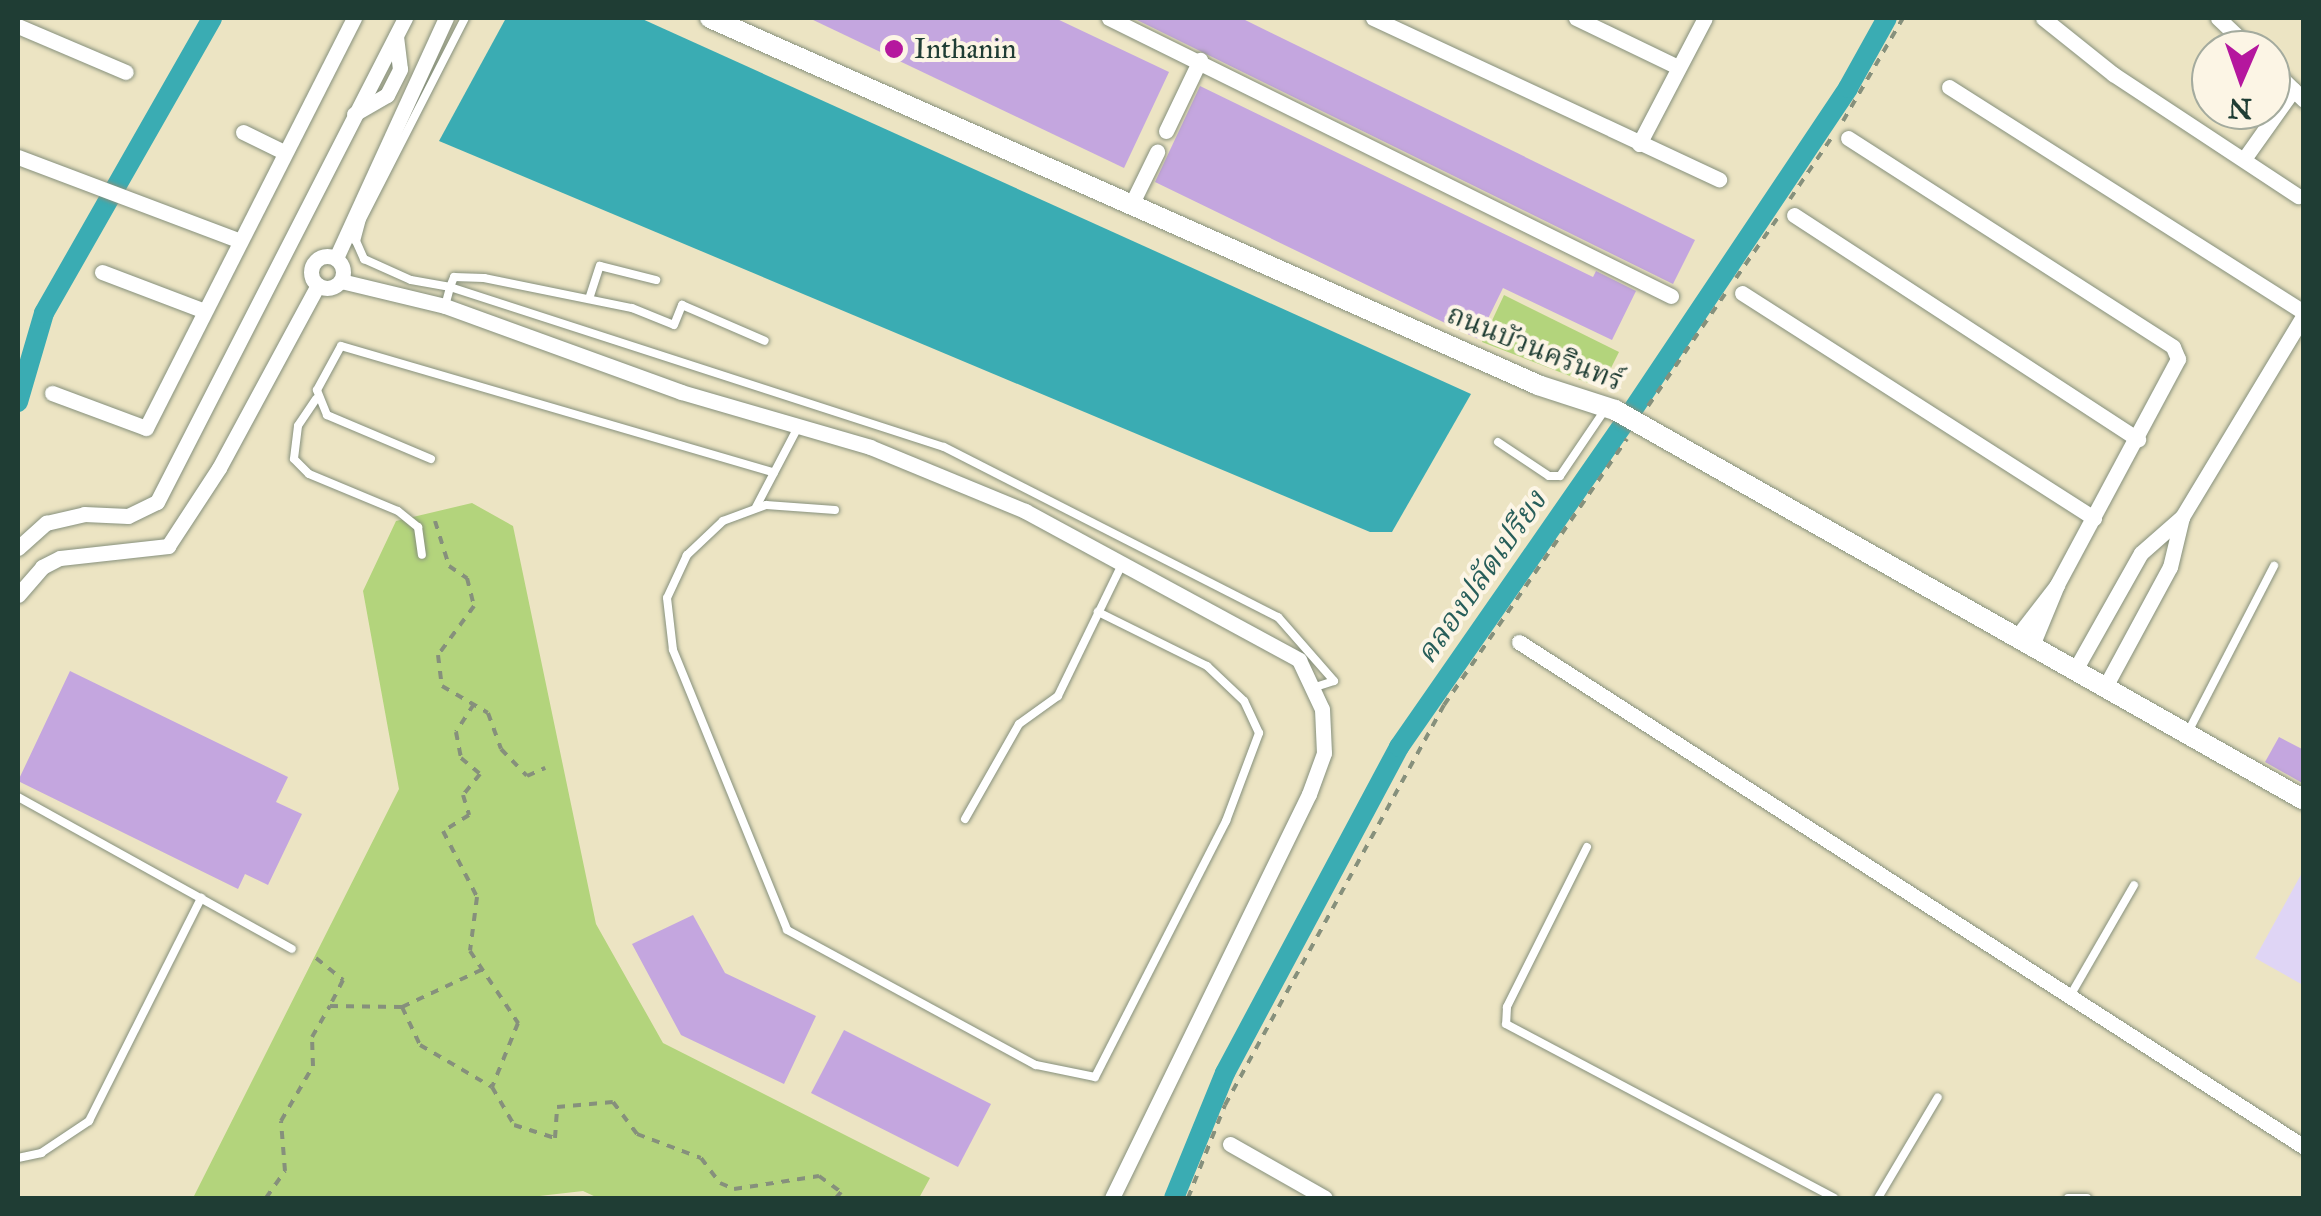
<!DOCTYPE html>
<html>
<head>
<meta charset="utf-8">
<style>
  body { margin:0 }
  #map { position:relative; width:2321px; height:1216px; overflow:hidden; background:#ece4c3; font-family:"IM FELL Great Primer","Noto Serif Thai",serif }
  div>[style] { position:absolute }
  .built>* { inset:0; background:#dfd5f5 }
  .green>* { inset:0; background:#b3d47c }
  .water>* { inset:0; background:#3aacb3 }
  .canal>* { height:20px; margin:-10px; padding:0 10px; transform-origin:10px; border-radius:10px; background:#3aacb3 }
  .building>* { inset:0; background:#c4a6df }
  .path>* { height:4px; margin-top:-2px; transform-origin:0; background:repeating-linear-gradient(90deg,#86907c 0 8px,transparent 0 16px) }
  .roads { filter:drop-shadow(0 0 2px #86907c) drop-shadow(0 0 2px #86907c) }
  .lane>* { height:8px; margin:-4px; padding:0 4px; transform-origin:4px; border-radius:4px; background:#fff }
  .street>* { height:15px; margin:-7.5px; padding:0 7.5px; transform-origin:7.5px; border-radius:7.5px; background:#fff }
  .street>.ring { margin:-7.5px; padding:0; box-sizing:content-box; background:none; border:15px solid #fff; border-radius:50% }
  .secondary>* { height:20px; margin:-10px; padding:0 10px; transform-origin:10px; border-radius:10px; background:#fff }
  .dots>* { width:28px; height:28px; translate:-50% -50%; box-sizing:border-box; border:5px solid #fcf5e5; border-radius:50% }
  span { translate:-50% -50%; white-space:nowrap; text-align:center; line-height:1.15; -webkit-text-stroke:8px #fcf5e5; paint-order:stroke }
  .poi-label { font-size:28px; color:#1f3d34 }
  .left { translate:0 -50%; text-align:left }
  .street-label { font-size:28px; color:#1f3d34 }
  .water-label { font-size:30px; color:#275e5a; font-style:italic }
  .frame { position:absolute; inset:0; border:20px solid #1f3d34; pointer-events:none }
  .north { position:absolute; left:2191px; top:30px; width:100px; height:100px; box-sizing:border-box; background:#fcf5e5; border:2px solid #a4ab9e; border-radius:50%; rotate:182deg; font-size:28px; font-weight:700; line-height:40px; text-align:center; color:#1f3d34 }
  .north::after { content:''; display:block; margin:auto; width:35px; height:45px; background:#b5179e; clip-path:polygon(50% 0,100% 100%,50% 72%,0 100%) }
</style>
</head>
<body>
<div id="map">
  <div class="built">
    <i style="clip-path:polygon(2303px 871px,2303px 985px,2255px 958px)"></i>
  </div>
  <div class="green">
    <i style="clip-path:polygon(1504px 295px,1619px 352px,1601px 388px,1482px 342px)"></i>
    <i style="clip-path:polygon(472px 503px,513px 526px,596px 924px,663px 1043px,930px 1178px,919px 1198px,598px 1198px,583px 1191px,522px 1198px,193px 1198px,399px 789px,363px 591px,396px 521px)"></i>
  </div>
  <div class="water">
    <i style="clip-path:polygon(506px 18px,640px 18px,1471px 394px,1392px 532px,1370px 532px,439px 141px)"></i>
  </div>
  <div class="canal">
    <i style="left:18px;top:402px;width:93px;rotate:-73.7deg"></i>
    <i style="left:44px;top:313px;width:339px;rotate:-60.3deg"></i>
    <i style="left:1174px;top:1198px;width:135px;rotate:-67.8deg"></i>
    <i style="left:1225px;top:1073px;width:370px;rotate:-61.9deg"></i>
    <i style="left:1399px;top:747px;width:394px;rotate:-55.2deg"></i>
    <i style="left:1624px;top:423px;width:403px;rotate:-56.2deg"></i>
    <i style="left:1848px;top:88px;width:80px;rotate:-60.9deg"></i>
  </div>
  <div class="building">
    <i style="clip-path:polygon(809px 18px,1055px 18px,1169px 72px,1124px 168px)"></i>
    <i style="clip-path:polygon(1133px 18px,1241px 18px,1695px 240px,1673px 284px)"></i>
    <i style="clip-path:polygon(1200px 86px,1593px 277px,1596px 271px,1636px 291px,1612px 340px,1503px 288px,1478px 339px,1155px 182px)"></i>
    <i style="clip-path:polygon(70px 671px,288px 777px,276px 802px,302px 814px,268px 885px,245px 874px,238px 889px,18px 781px)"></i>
    <i style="clip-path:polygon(2279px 737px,2304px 750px,2304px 784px,2265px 762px)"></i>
    <i style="clip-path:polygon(693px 915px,725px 973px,816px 1016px,784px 1084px,681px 1035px,632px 944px)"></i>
    <i style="clip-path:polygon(844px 1030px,991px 1104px,958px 1167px,811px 1093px)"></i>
  </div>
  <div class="path">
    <i style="left:1843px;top:121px;width:119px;rotate:-59.8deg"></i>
    <i style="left:1790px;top:199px;width:75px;rotate:-55.9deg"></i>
    <i style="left:1736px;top:278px;width:75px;rotate:-55.3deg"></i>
    <i style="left:1648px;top:406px;width:136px;rotate:-55.5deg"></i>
    <i style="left:435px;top:521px;width:47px;rotate:72.7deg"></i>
    <i style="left:449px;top:566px;width:22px;rotate:34deg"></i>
    <i style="left:467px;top:578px;width:29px;rotate:76deg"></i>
    <i style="left:474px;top:606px;width:61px;rotate:126.3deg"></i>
    <i style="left:438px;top:655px;width:31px;rotate:83deg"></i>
    <i style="left:442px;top:686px;width:53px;rotate:30.4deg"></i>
    <i style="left:488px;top:713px;width:38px;rotate:70deg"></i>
    <i style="left:501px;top:749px;width:37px;rotate:46deg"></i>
    <i style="left:527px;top:776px;width:20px;rotate:-24deg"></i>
    <i style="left:474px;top:704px;width:33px;rotate:123deg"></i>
    <i style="left:456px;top:732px;width:26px;rotate:79deg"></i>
    <i style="left:461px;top:758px;width:25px;rotate:40deg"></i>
    <i style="left:480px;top:774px;width:27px;rotate:129deg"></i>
    <i style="left:463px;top:795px;width:21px;rotate:73deg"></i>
    <i style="left:469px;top:815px;width:31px;rotate:148deg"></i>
    <i style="left:443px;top:831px;width:74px;rotate:62.7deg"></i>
    <i style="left:477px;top:897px;width:54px;rotate:97.4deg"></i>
    <i style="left:470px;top:951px;width:87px;rotate:56.3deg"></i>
    <i style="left:518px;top:1023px;width:69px;rotate:112.1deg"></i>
    <i style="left:492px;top:1087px;width:44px;rotate:59.9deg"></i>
    <i style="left:514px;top:1125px;width:43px;rotate:17.6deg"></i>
    <i style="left:555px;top:1138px;width:31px;rotate:-86deg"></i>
    <i style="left:557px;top:1107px;width:56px;rotate:-5.1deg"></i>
    <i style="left:613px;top:1102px;width:40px;rotate:53deg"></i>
    <i style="left:637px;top:1134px;width:68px;rotate:20.6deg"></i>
    <i style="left:701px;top:1158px;width:31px;rotate:53deg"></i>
    <i style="left:720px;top:1183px;width:15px;rotate:23deg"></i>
    <i style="left:734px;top:1189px;width:86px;rotate:-8.7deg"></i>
    <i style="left:819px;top:1176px;width:27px;rotate:36deg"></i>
    <i style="left:841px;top:1192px;width:8px;rotate:130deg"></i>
    <i style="left:316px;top:958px;width:35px;rotate:39deg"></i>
    <i style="left:343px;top:980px;width:29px;rotate:117deg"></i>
    <i style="left:330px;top:1006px;width:72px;rotate:0.8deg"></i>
    <i style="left:402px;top:1007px;width:89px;rotate:-25.1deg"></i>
    <i style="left:402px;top:1007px;width:42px;rotate:64.7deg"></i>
    <i style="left:420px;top:1045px;width:83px;rotate:30.3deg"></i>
    <i style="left:266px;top:1198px;width:33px;rotate:-55deg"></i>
    <i style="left:285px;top:1171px;width:50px;rotate:-94.6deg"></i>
    <i style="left:281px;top:1121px;width:64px;rotate:-59.8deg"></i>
    <i style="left:313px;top:1066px;width:29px;rotate:-92deg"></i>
    <i style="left:312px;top:1037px;width:36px;rotate:-60deg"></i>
    <i style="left:1188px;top:1198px;width:100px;rotate:-68.3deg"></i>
    <i style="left:1225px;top:1105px;width:456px;rotate:-61.3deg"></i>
    <i style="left:1444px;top:705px;width:323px;rotate:-55.5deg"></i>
  </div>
  <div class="roads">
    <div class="lane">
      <i style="left:465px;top:18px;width:226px;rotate:117.1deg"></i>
      <i style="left:362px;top:219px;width:23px;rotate:105deg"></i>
      <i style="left:356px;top:241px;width:20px;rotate:66deg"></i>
      <i style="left:364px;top:259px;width:51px;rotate:24.1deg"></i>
      <i style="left:411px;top:280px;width:40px;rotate:10deg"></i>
      <i style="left:450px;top:287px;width:11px;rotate:-68deg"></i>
      <i style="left:454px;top:277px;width:30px;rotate:2deg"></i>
      <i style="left:484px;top:278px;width:151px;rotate:11.5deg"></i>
      <i style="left:632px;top:308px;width:45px;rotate:22deg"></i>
      <i style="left:674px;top:325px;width:22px;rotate:-68deg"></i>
      <i style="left:682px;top:305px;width:90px;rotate:23.4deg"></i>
      <i style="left:589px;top:299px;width:35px;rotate:-72deg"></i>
      <i style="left:600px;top:266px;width:58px;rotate:14deg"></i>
      <i style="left:445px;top:306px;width:20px;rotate:-75deg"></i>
      <i style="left:450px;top:287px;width:519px;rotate:17.95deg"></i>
      <i style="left:944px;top:447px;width:375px;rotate:27deg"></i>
      <i style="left:1278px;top:617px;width:85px;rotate:48.8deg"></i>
      <i style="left:1334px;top:681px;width:22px;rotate:162deg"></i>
      <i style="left:316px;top:399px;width:32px;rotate:124deg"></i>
      <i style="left:298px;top:426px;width:33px;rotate:97deg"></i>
      <i style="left:294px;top:459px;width:21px;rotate:45deg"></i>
      <i style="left:309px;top:474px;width:96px;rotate:22.6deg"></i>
      <i style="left:398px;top:511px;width:26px;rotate:39deg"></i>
      <i style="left:418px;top:527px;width:28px;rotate:82deg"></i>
      <i style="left:1498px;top:442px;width:61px;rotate:33.7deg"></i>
      <i style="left:1549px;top:476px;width:11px"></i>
      <i style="left:1560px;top:476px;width:78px;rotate:-55.9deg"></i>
      <i style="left:431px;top:459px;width:113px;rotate:-157.1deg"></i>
      <i style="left:327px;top:415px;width:27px;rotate:-112deg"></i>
      <i style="left:317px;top:390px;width:50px;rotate:-61.4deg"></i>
      <i style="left:341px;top:346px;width:451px;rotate:16.3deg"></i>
      <i style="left:756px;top:507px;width:90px;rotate:-62.3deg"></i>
      <i style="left:835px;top:510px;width:69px;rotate:-175.9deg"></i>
      <i style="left:766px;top:505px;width:46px;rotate:159.6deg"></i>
      <i style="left:723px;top:521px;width:50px;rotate:136.6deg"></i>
      <i style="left:687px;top:555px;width:47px;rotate:114.9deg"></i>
      <i style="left:667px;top:598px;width:52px;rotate:83.4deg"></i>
      <i style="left:673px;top:650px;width:302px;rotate:67.8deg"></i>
      <i style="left:787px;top:930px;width:283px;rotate:28.5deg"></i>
      <i style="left:1036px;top:1065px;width:60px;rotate:11.5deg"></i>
      <i style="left:1095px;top:1077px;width:288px;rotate:-62.9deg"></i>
      <i style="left:1226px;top:821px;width:94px;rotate:-69.4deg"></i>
      <i style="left:1259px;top:733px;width:35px;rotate:-115deg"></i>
      <i style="left:1244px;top:701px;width:51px;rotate:-136.6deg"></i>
      <i style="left:1207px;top:666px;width:122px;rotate:-153.6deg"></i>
      <i style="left:2189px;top:730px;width:185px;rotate:-62.6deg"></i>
      <i style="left:18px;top:797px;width:313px;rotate:29deg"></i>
      <i style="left:965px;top:819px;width:109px;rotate:-60.4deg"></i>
      <i style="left:1019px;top:724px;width:48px;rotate:-35.7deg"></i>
      <i style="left:1058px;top:696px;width:147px;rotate:-64.1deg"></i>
      <i style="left:1587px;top:847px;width:179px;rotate:116.6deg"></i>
      <i style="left:1507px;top:1007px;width:17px;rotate:93deg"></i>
      <i style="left:1506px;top:1024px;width:371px;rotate:27.9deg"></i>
      <i style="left:2070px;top:996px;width:128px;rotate:-60deg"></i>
      <i style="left:18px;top:1158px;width:24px;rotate:-12deg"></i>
      <i style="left:41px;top:1153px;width:58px;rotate:-33.7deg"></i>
      <i style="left:89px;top:1121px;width:250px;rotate:-63.3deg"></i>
      <i style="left:1878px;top:1198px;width:117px;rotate:-59.3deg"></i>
      <i style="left:2068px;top:1198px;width:19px"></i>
    </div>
    <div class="street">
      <i style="left:1109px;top:18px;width:627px;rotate:26.32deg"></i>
      <i style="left:1373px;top:18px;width:382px;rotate:25deg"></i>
      <i style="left:1576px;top:18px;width:113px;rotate:25.7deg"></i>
      <i style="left:2043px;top:18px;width:90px;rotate:38.7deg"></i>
      <i style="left:2113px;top:74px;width:222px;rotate:33.4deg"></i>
      <i style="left:2218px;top:18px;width:47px;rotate:43.3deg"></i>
      <i style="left:18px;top:26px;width:117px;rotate:23.1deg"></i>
      <i style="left:2271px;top:68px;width:46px;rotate:44.1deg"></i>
      <i style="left:1949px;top:87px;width:420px;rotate:32.4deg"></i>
      <i style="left:354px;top:114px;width:38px;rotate:-30deg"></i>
      <i style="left:387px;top:95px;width:29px;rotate:-63deg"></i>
      <i style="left:400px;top:69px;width:33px;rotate:-97deg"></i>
      <i style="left:1166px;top:131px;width:79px;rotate:-64.4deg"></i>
      <i style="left:243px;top:132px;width:46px;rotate:26deg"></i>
      <i style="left:1848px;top:138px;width:386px;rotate:32.7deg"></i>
      <i style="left:2173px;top:347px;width:13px;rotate:67deg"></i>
      <i style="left:2178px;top:359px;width:256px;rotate:118.2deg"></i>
      <i style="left:2057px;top:585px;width:67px;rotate:127.7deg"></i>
      <i style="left:1639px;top:144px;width:142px;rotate:-62.4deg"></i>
      <i style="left:18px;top:157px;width:235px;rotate:20.7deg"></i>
      <i style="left:2244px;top:159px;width:85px;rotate:-54.6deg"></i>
      <i style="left:1133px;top:201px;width:55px;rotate:-63.9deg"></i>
      <i style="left:1794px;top:215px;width:411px;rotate:33.1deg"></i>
      <i class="ring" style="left:311px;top:256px;width:17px;height:17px"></i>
      <i style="left:336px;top:258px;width:264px;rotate:-65.4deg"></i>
      <i style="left:102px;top:272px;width:107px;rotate:20.8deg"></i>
      <i style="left:341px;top:281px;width:107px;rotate:13.5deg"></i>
      <i style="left:445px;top:306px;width:251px;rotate:20deg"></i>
      <i style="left:681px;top:392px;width:197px;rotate:16.2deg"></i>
      <i style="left:870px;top:447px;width:168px;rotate:22.4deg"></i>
      <i style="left:1025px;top:511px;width:312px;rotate:28.5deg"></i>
      <i style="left:1299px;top:660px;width:54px;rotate:64.9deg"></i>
      <i style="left:1322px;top:709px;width:44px;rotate:87.4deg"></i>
      <i style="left:1324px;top:753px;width:44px;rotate:110.1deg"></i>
      <i style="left:1309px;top:794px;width:449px;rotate:116deg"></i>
      <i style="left:1742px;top:293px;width:418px;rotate:32.6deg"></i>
      <i style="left:52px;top:393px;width:100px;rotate:20.4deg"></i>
      <i style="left:146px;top:428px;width:460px;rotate:-63.1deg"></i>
      <i style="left:18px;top:548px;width:38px;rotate:-42deg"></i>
      <i style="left:46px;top:523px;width:39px;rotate:-13deg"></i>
      <i style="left:84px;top:514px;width:44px;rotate:2.6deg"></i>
      <i style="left:128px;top:516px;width:32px;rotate:-26deg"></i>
      <i style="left:157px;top:502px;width:544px;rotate:-62.87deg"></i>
      <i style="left:18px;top:595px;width:37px;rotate:-49deg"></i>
      <i style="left:42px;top:567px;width:20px;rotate:-27deg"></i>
      <i style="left:60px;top:558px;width:109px;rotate:-6.3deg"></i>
      <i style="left:168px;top:546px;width:93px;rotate:-56.8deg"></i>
      <i style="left:219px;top:468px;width:208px;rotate:-61.6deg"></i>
      <i style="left:1519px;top:642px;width:933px;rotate:32.75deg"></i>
      <i style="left:2031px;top:648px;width:68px;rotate:-67.6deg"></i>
      <i style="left:2075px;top:670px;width:134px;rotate:-60.6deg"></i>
      <i style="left:2141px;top:553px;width:55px;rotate:-41.3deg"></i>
      <i style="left:2182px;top:517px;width:236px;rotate:-58.9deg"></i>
      <i style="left:2105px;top:687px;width:136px;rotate:-61.6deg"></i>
      <i style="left:2170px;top:567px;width:51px;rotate:-76.5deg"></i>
      <i style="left:1230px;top:1144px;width:109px;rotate:29.6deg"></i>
    </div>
    <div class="secondary">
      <i style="left:710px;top:18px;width:906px;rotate:23.9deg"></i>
      <i style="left:1538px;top:385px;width:81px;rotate:18deg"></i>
      <i style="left:1615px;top:410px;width:792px;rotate:29.51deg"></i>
    </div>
  </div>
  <div class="dots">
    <i style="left:894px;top:49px;background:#b5179e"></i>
  </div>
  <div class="poi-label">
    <span class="left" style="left:914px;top:49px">Inthanin</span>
  </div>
  <div class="street-label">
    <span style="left:1535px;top:348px;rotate:22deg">ถนนบัวนครินทร์</span>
  </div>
  <div class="water-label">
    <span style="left:1481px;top:577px;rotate:-55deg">คลองปลัดเปรียง</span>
  </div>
  <div class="frame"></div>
  <div class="north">N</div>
</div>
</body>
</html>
